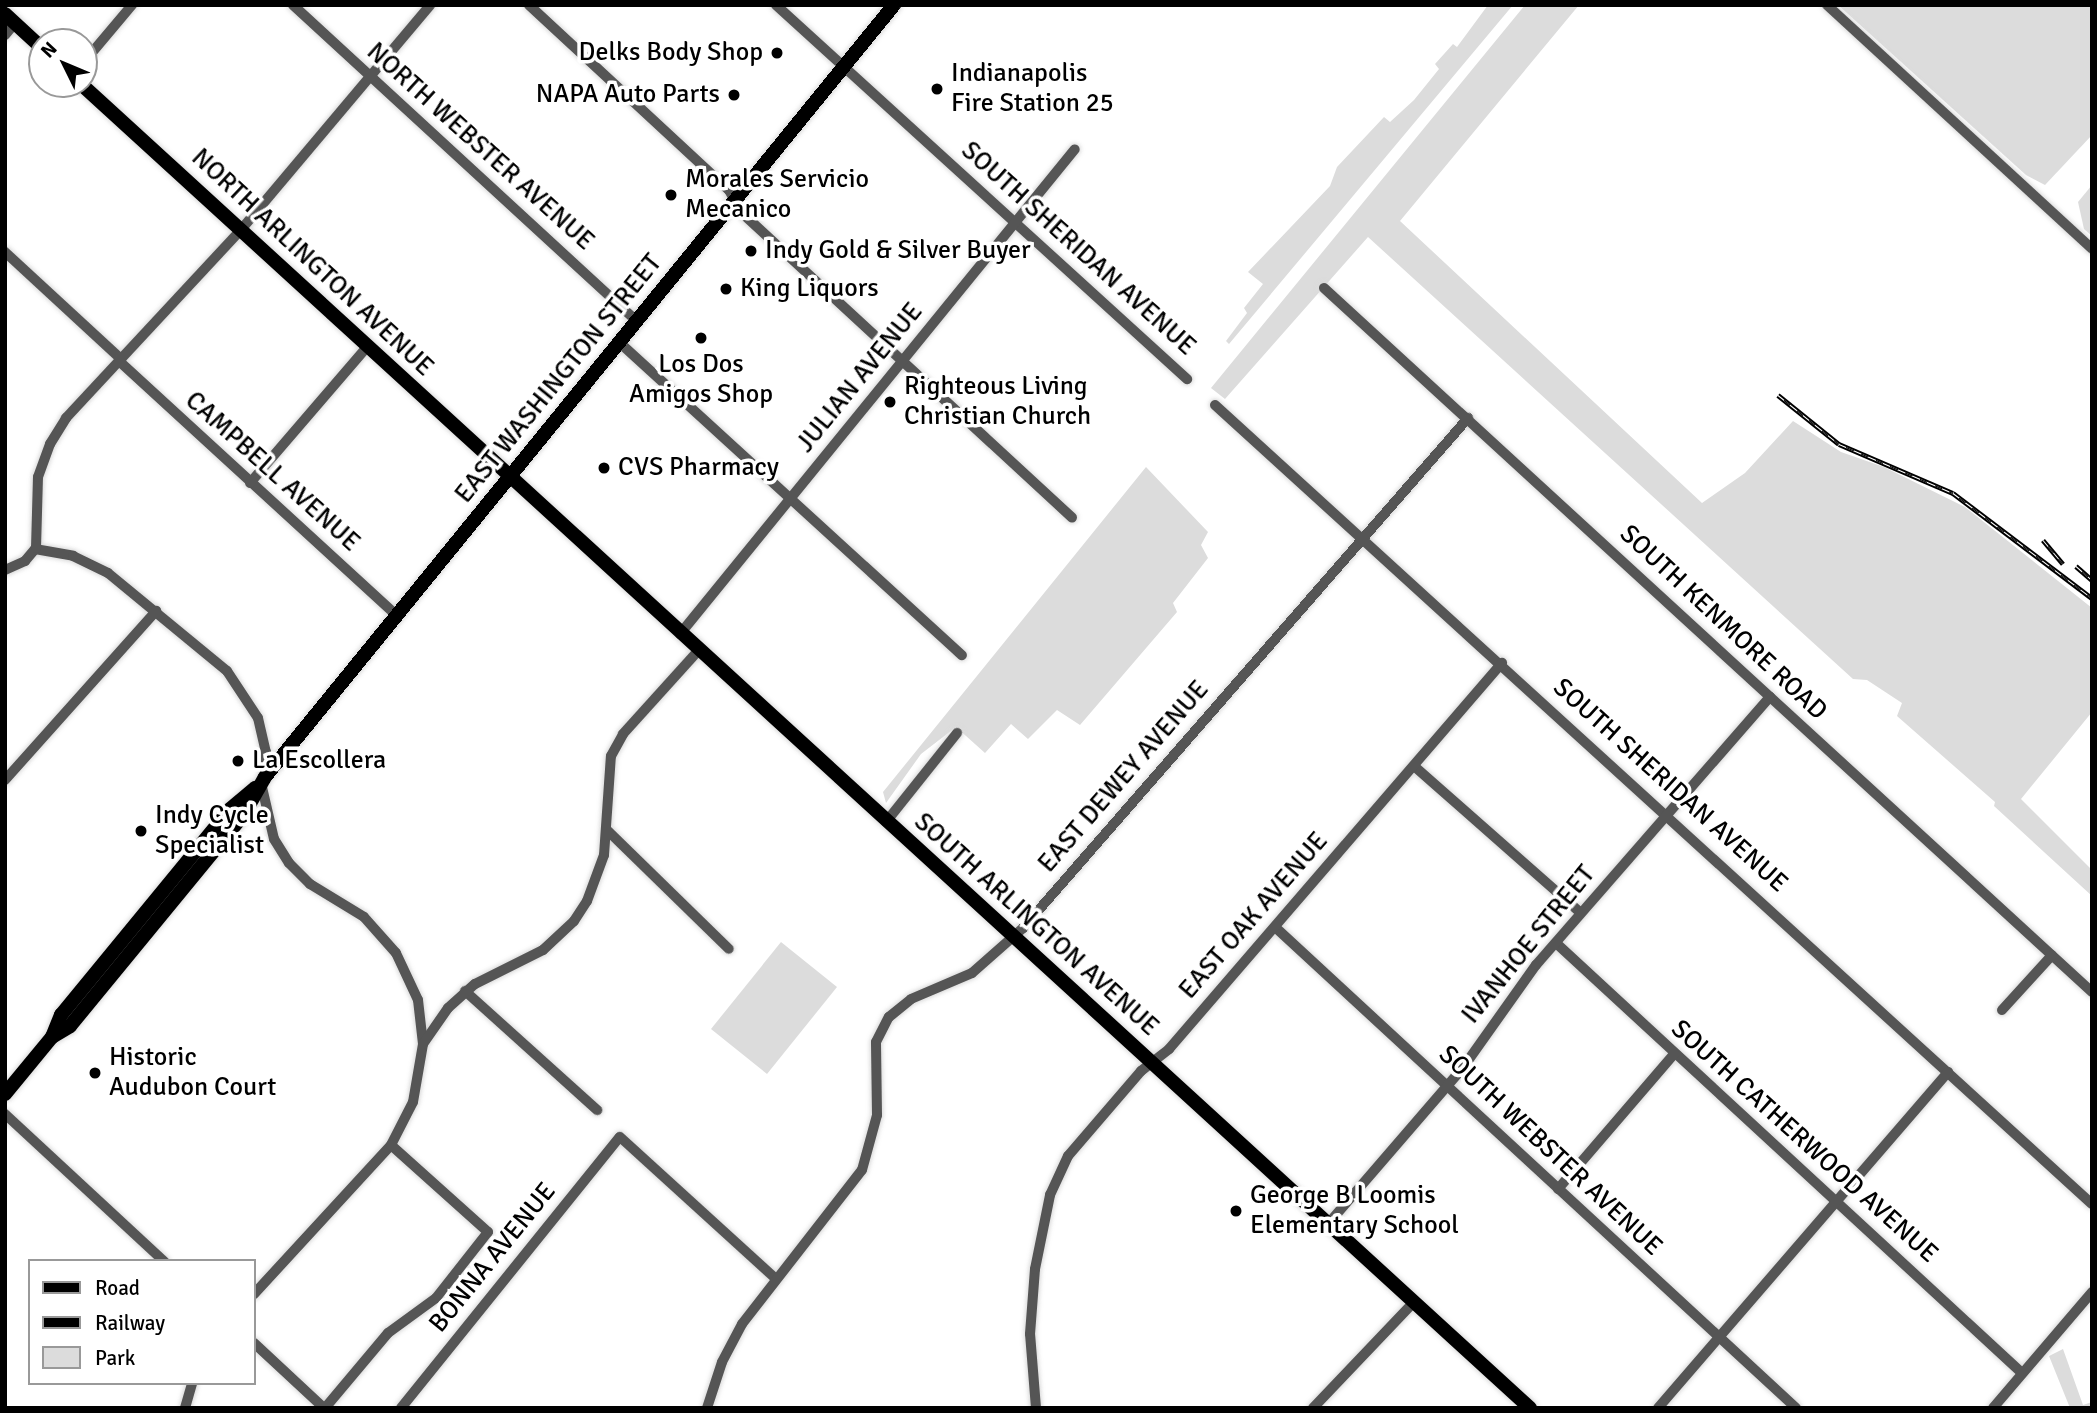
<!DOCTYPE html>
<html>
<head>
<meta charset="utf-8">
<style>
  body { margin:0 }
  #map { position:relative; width:2097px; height:1413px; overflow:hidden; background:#fff; font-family:Signika,sans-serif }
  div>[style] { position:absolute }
  .green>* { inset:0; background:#dcdcdc }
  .roads { filter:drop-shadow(0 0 2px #dbdbdb) drop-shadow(0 0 2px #dbdbdb) }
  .minor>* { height:10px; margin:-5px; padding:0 5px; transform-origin:5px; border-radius:5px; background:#555 }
  .major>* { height:14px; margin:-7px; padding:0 7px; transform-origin:7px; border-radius:7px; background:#000 }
  .rail>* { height:5px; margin-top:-2.5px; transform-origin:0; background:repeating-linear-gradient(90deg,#fff 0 8px,#000 0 16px); box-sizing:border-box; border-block:2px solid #000 }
  .dots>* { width:19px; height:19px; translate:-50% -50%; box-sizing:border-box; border:4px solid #fff; border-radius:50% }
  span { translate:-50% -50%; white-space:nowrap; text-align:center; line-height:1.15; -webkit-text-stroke:7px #fff; paint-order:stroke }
  .poi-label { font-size:26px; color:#000 }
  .right { translate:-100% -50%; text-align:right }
  .left { translate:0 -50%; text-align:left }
  .street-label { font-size:26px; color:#000 }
  .frame { position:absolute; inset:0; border:7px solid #000; pointer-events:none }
  .legend { position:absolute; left:28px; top:1259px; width:228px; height:126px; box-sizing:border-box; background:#fff; border:2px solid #999; margin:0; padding:9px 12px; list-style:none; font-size:21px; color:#000 }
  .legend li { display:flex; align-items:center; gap:14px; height:35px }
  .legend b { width:35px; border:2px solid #999 }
  .north { position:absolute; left:28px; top:28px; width:70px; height:70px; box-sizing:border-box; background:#fff; border:2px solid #999; border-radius:50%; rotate:313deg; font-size:19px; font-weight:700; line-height:28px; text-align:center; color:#000 }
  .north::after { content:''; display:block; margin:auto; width:24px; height:32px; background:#000; clip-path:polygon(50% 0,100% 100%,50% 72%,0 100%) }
</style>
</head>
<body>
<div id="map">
  <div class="green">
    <i style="clip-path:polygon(1488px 5px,1513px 5px,1229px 344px,1226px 341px,1247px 313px,1244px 308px,1263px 284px,1248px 272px,1330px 186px,1337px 167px,1384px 117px,1390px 122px,1414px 100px,1439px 69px,1435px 64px,1453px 44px,1457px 47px)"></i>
    <i style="clip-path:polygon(1525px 5px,1579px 5px,1400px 221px,1702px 503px,1745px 473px,1793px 421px,1841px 452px,1884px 467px,1965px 507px,2092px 608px,2092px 712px,2021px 799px,2092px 870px,2092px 896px,1994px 806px,1995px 802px,1897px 716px,1902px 703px,1867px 680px,1853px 679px,1368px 237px,1225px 399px,1211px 388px)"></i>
    <i style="clip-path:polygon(1838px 5px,2092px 5px,2092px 135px,2045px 185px,2026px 175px)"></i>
    <i style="clip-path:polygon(2092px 185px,2092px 236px,2084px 229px,2078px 202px)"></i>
    <i style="clip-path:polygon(1146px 467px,1208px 532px,1201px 545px,1208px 558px,1173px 603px,1177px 612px,1080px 725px,1057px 710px,1028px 739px,1011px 724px,985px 753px,956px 727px,921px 754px,886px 803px,883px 792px)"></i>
    <i style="clip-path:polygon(781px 942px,837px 987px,767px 1074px,711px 1029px)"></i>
    <i style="clip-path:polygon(2063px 1349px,2083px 1405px,2092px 1402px,2092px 1408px,2070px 1408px,2049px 1356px)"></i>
  </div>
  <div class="roads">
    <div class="minor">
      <i style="left:293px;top:5px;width:467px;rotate:42.6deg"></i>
      <i style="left:529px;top:5px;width:272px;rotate:42.8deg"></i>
      <i style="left:729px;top:190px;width:26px;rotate:61deg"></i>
      <i style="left:742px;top:213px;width:449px;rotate:42.7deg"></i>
      <i style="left:776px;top:5px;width:556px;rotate:42.3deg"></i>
      <i style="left:1827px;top:5px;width:360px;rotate:42.6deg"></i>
      <i style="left:5px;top:35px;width:16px;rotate:-50deg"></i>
      <i style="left:84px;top:62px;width:75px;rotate:-49.9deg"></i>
      <i style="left:5px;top:252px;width:158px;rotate:42.7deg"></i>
      <i style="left:1324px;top:288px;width:1042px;rotate:42.51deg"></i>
      <i style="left:620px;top:343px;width:463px;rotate:42.4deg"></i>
      <i style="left:119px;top:361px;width:377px;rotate:42.5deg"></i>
      <i style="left:1215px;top:405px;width:1186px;rotate:42.34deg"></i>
      <i style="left:250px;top:483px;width:179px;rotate:-49.3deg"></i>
      <i style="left:35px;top:549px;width:39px;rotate:10deg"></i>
      <i style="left:73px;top:556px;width:39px;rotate:26deg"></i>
      <i style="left:108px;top:573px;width:154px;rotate:39.5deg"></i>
      <i style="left:227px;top:671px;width:56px;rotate:56.6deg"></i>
      <i style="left:258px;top:718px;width:35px;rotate:77deg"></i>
      <i style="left:266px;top:752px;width:24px;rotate:90deg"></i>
      <i style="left:5px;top:570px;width:22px;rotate:-24deg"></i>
      <i style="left:25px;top:561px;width:17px;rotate:-50deg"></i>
      <i style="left:36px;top:548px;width:71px;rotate:-88.4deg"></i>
      <i style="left:38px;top:477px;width:35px;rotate:-70deg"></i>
      <i style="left:50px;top:444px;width:31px;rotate:-58deg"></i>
      <i style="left:66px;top:418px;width:255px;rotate:-47.1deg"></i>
      <i style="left:240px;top:231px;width:295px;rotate:-49.9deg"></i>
      <i style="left:680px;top:634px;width:625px;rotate:-50.84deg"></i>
      <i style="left:1414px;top:766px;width:222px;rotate:41.4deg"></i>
      <i style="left:5px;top:780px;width:227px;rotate:-48.2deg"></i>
      <i style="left:261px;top:783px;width:57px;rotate:76.9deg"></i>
      <i style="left:274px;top:839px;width:28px;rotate:58deg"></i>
      <i style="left:289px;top:863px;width:30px;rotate:45deg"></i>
      <i style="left:310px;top:884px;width:63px;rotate:31.4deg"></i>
      <i style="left:364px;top:917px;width:48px;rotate:48.4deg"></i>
      <i style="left:396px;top:953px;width:52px;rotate:64.9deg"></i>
      <i style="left:418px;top:1000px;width:44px;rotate:83.5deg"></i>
      <i style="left:886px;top:822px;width:114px;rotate:-51.4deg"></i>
      <i style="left:607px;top:830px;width:170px;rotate:44.3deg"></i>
      <i style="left:1275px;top:927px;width:709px;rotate:42.71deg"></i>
      <i style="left:1556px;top:943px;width:634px;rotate:42.7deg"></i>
      <i style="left:465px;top:991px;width:178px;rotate:42deg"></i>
      <i style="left:2002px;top:1010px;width:74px;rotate:-47.7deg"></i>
      <i style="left:5px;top:1114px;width:217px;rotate:42.8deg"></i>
      <i style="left:1558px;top:1189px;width:178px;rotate:-49.3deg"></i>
      <i style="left:1328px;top:1224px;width:205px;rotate:-49.2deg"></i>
      <i style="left:1462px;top:1069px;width:128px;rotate:-54.6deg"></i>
      <i style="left:1536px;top:965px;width:356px;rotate:-48.9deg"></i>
      <i style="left:254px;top:1294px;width:202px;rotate:-47.4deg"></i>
      <i style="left:391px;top:1145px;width:48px;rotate:-62.9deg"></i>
      <i style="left:413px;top:1102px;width:59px;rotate:-80.2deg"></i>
      <i style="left:423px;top:1044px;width:44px;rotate:-55.2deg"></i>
      <i style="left:448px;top:1008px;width:36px;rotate:-42deg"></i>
      <i style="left:475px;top:984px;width:76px;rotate:-26.6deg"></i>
      <i style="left:543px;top:950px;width:42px;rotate:-43.1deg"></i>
      <i style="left:574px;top:921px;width:24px;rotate:-57deg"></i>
      <i style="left:587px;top:901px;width:49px;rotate:-69.7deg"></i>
      <i style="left:604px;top:855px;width:99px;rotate:-86deg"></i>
      <i style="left:611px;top:756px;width:25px;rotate:-61deg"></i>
      <i style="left:623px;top:734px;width:112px;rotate:-47.9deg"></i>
      <i style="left:254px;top:1343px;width:96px;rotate:42.9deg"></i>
      <i style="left:185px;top:1408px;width:26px;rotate:-74deg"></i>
      <i style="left:325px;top:1408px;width:98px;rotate:-50deg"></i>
      <i style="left:388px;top:1333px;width:59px;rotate:-36.1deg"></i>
      <i style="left:436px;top:1298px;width:84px;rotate:-51.8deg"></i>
      <i style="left:488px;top:1232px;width:130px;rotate:-138.1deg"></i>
      <i style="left:401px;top:1408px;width:348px;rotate:-51.1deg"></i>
      <i style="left:620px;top:1137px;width:211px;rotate:42.3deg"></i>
      <i style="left:707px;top:1408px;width:48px;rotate:-71.9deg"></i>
      <i style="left:722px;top:1362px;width:43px;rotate:-62.2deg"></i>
      <i style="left:742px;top:1324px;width:195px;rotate:-52.1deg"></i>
      <i style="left:862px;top:1170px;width:57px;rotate:-74.7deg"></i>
      <i style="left:877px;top:1115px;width:73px;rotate:-90.8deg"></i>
      <i style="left:876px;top:1042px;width:28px;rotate:-63deg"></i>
      <i style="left:889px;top:1017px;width:28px;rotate:-39deg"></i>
      <i style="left:911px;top:999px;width:66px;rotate:-23.1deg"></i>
      <i style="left:972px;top:973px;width:68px;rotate:-41.4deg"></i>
      <i style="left:1023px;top:928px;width:677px;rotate:-48.89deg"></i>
      <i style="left:1036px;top:1408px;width:74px;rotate:-94.6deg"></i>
      <i style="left:1030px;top:1334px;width:65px;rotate:-85.6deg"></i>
      <i style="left:1035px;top:1269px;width:76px;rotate:-78.5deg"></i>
      <i style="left:1050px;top:1195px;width:43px;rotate:-65.2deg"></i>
      <i style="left:1068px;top:1156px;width:112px;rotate:-49.3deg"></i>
      <i style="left:1141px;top:1071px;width:36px;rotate:-38deg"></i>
      <i style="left:1169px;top:1049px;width:510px;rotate:-49.22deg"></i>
      <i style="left:1313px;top:1408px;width:146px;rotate:-46.4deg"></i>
      <i style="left:1658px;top:1408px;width:444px;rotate:-49.2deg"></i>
      <i style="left:1993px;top:1408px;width:153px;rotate:-49.5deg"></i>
    </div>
    <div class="major">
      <i style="left:5px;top:14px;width:50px;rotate:42.6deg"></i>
      <i style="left:81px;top:84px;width:1963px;rotate:42.42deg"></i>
      <i style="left:52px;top:1037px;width:21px;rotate:-31deg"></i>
      <i style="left:70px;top:1026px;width:274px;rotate:-50.6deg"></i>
      <i style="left:244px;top:814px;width:43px;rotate:-60.4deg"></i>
      <i style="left:265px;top:777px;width:996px;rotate:-50.83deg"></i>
      <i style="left:5px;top:1094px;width:74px;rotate:-50.5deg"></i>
      <i style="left:52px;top:1037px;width:24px;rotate:-68deg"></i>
      <i style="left:61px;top:1015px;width:266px;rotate:-50.6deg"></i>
      <i style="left:230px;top:809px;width:33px;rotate:-40deg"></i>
    </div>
  </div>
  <div class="rail">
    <i style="left:1778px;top:395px;width:78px;rotate:38.8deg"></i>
    <i style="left:1839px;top:444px;width:124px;rotate:23.3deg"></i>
    <i style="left:1953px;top:493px;width:174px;rotate:37.1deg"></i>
    <i style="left:2043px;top:540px;width:31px;rotate:50deg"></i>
    <i style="left:2076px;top:566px;width:21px;rotate:41deg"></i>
  </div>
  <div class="dots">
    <i style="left:777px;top:53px;background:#000"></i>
    <i style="left:937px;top:89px;background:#000"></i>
    <i style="left:734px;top:95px;background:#000"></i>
    <i style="left:671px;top:195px;background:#000"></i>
    <i style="left:751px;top:251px;background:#000"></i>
    <i style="left:726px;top:289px;background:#000"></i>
    <i style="left:701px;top:338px;background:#000"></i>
    <i style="left:890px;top:402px;background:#000"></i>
    <i style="left:604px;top:468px;background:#000"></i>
    <i style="left:238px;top:761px;background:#000"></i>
    <i style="left:141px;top:831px;background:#000"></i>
    <i style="left:95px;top:1073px;background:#000"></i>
    <i style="left:1236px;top:1211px;background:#000"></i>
  </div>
  <div class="poi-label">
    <span class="right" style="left:763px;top:53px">Delks Body Shop</span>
    <span class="left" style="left:951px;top:89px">Indianapolis<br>Fire Station 25</span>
    <span class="right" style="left:720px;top:95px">NAPA Auto Parts</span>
    <span class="left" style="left:685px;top:195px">Morales Servicio<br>Mecanico</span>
    <span class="left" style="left:765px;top:251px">Indy Gold &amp; Silver Buyer</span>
    <span class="left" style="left:740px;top:289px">King Liquors</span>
    <span style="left:701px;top:380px">Los Dos<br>Amigos Shop</span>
    <span class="left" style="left:904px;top:402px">Righteous Living<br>Christian Church</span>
    <span class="left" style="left:618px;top:468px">CVS Pharmacy</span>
    <span class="left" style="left:252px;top:761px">La Escollera</span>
    <span class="left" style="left:155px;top:831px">Indy Cycle<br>Specialist</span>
    <span class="left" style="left:109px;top:1073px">Historic<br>Audubon Court</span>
    <span class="left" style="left:1250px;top:1211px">George B Loomis<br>Elementary School</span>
  </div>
  <div class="street-label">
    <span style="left:480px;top:147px;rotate:42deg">NORTH WEBSTER AVENUE</span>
    <span style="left:1078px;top:249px;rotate:42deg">SOUTH SHERIDAN AVENUE</span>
    <span style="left:312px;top:263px;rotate:43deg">NORTH ARLINGTON AVENUE</span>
    <span style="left:860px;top:378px;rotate:-51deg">JULIAN AVENUE</span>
    <span style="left:559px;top:379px;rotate:-51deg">EAST WASHINGTON STREET</span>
    <span style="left:272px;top:472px;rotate:42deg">CAMPBELL AVENUE</span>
    <span style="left:1723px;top:623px;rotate:43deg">SOUTH KENMORE ROAD</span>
    <span style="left:1124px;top:777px;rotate:-49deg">EAST DEWEY AVENUE</span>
    <span style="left:1670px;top:786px;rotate:42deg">SOUTH SHERIDAN AVENUE</span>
    <span style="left:1254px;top:916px;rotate:-49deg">EAST OAK AVENUE</span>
    <span style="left:1036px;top:925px;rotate:42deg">SOUTH ARLINGTON AVENUE</span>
    <span style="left:1529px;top:945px;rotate:-51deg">IVANHOE STREET</span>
    <span style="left:1804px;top:1142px;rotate:42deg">SOUTH CATHERWOOD AVENUE</span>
    <span style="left:1550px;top:1151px;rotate:43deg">SOUTH WEBSTER AVENUE</span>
    <span style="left:493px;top:1258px;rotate:-51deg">BONNA AVENUE</span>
  </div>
  <div class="frame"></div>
  <ul class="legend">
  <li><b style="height:9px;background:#000"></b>Road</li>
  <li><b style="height:9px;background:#000"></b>Railway</li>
  <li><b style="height:19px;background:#dcdcdc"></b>Park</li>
  </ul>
  <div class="north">N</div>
</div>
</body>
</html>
